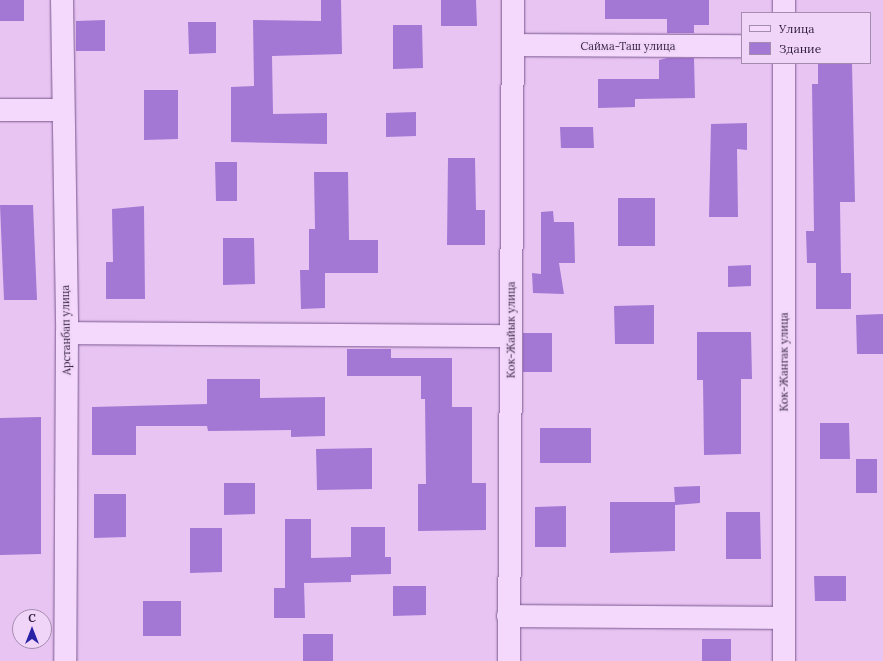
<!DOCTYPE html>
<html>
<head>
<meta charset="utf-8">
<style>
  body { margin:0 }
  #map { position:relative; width:883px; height:661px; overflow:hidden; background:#e8c4f2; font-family:Lora,serif }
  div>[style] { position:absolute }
  .building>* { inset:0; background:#a377d4 }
  .roads { filter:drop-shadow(0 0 1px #79588f) drop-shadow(0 0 1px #79588f) }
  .minor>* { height:22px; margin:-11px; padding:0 11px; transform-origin:11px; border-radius:11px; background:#f4d9fc }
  span { translate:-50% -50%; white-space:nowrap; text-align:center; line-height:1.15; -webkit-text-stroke:4px #f1d5f9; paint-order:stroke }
  .street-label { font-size:11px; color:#2f1e3e }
  .legend { position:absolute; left:741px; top:12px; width:130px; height:52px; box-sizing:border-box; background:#f1d5f9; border:1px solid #a38cae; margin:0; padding:5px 7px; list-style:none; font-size:12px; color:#2f1e3e }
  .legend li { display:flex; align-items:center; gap:8px; height:20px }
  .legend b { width:20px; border:1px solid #a38cae }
  .north { position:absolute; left:12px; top:609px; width:40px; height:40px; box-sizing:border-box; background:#f1d5f9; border:1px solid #a38cae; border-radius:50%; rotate:0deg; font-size:11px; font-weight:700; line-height:16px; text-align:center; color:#2f1e3e }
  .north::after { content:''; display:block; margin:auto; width:14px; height:18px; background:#2a22a4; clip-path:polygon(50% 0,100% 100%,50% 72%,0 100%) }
</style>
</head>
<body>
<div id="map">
  <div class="building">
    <i style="clip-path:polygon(0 0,24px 0,24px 21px,0 21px)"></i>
    <i style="clip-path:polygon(321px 0,341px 0,342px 54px,272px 56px,273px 114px,327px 113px,327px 144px,231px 142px,231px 87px,254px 86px,253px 20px,321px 21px)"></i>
    <i style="clip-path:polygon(441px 0,476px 0,477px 26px,441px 26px)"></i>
    <i style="clip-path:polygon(605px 0,709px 0,709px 25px,694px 25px,694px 33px,667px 33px,667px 19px,605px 19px)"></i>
    <i style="clip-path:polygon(105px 20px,105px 51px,76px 51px,76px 21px)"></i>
    <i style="clip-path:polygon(188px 22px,216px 22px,216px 53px,189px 54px)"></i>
    <i style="clip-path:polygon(393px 25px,422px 25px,423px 68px,393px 69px)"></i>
    <i style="clip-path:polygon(667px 58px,694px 58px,695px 98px,635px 99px,635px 107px,598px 108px,598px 79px,659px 79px,659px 60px)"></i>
    <i style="clip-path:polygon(818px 63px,852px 63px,855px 202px,840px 202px,841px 273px,851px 273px,851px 309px,816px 309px,816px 263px,807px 263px,806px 231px,814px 231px,812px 84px,818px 84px)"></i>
    <i style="clip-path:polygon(144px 90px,178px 90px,178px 139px,144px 140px)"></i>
    <i style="clip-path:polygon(416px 112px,416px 136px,386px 137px,386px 113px)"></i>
    <i style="clip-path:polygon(747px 123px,747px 150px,737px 149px,738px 217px,709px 217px,711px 124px)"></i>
    <i style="clip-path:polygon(560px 127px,593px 127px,594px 148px,561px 148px)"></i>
    <i style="clip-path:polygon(448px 158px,475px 158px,476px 210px,485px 210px,485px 245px,447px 245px)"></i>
    <i style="clip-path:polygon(215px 162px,237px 162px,237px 201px,216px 201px)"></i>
    <i style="clip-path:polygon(314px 172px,348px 172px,349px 240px,378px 240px,378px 273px,325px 273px,325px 308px,301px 309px,300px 270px,309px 270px,309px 229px,315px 229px)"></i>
    <i style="clip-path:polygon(618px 198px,655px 198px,655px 246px,618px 246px)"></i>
    <i style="clip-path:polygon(0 205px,33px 205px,37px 300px,4px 300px)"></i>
    <i style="clip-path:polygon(144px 206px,145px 299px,106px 299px,106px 262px,113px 262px,112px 209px)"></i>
    <i style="clip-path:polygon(553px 211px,554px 222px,574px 222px,575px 263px,559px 263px,564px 294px,533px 293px,532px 273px,541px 274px,541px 212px)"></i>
    <i style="clip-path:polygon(223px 238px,254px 238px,255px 284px,223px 285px)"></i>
    <i style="clip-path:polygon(751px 265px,751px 286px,728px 287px,728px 266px)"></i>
    <i style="clip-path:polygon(654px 305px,654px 344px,615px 344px,614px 306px)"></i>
    <i style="clip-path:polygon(883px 314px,883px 354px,857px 354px,856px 315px)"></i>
    <i style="clip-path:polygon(697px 332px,751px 332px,752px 379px,741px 379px,741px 454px,704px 455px,703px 380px,697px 380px)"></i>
    <i style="clip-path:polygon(523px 333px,552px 333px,552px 372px,523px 372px)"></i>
    <i style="clip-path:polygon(347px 349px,391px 349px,391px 358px,452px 358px,452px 407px,472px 407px,472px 483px,486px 483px,486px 530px,418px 531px,418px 484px,426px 484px,425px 399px,421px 399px,421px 376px,347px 376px)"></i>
    <i style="clip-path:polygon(207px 379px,260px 379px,260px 398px,325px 397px,325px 436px,291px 437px,291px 430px,208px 431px,207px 426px,136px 426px,136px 455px,92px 455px,92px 407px,207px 404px)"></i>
    <i style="clip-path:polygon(41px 417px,41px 554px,0 555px,0 418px)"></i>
    <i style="clip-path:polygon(820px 423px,849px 423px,850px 459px,820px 459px)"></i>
    <i style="clip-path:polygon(540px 428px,591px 428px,591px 463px,540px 463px)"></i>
    <i style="clip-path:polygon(372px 448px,372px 489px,317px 490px,316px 449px)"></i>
    <i style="clip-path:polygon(856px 459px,877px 459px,877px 493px,856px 493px)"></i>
    <i style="clip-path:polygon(224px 483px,255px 483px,255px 514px,224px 515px)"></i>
    <i style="clip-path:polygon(700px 486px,700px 503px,675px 505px,675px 551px,610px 553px,610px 502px,675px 502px,674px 487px)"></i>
    <i style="clip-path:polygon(94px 494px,126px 494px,126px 537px,94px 538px)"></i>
    <i style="clip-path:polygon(566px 506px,566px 547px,535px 547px,535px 507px)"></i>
    <i style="clip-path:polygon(726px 512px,760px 512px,761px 559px,726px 559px)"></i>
    <i style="clip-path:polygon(285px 519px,311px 519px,311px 558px,351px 557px,351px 527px,385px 527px,385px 557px,391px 557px,391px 574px,351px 575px,351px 582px,304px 583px,305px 618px,274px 618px,274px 588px,285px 588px)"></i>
    <i style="clip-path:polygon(190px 528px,222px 528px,222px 572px,190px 573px)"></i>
    <i style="clip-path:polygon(814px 576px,846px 576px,846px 601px,815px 601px)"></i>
    <i style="clip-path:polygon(393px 586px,426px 586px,426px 615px,393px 616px)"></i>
    <i style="clip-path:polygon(143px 601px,181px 601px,181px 636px,143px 636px)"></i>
    <i style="clip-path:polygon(303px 634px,333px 634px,333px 661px,303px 661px)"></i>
    <i style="clip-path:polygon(702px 639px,731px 639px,731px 661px,702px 661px)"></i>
  </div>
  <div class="roads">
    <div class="minor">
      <i style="left:62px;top:0;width:333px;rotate:89.1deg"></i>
      <i style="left:67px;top:333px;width:328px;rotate:90.3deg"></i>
      <i style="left:784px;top:13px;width:13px;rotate:-90deg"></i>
      <i style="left:513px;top:45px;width:229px;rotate:0.3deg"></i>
      <i style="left:784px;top:63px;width:598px;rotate:90deg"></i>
      <i style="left:0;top:110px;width:62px"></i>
      <i style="left:67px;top:333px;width:443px;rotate:0.4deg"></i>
      <i style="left:508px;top:616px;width:276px;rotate:0.4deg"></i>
      <i style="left:509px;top:661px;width:661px;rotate:-89.65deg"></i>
    </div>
  </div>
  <div class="street-label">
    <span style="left:628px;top:46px">Сайма-Таш улица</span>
    <span style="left:66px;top:330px;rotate:-91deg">Арстанбап улица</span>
    <span style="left:511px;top:330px;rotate:-90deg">Кок-Жайык улица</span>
    <span style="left:784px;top:362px;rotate:-90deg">Кок-Жангак улица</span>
  </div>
  <ul class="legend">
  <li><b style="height:5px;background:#f4d9fc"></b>Улица</li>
  <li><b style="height:11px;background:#a377d4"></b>Здание</li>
  </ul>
  <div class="north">С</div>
</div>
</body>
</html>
